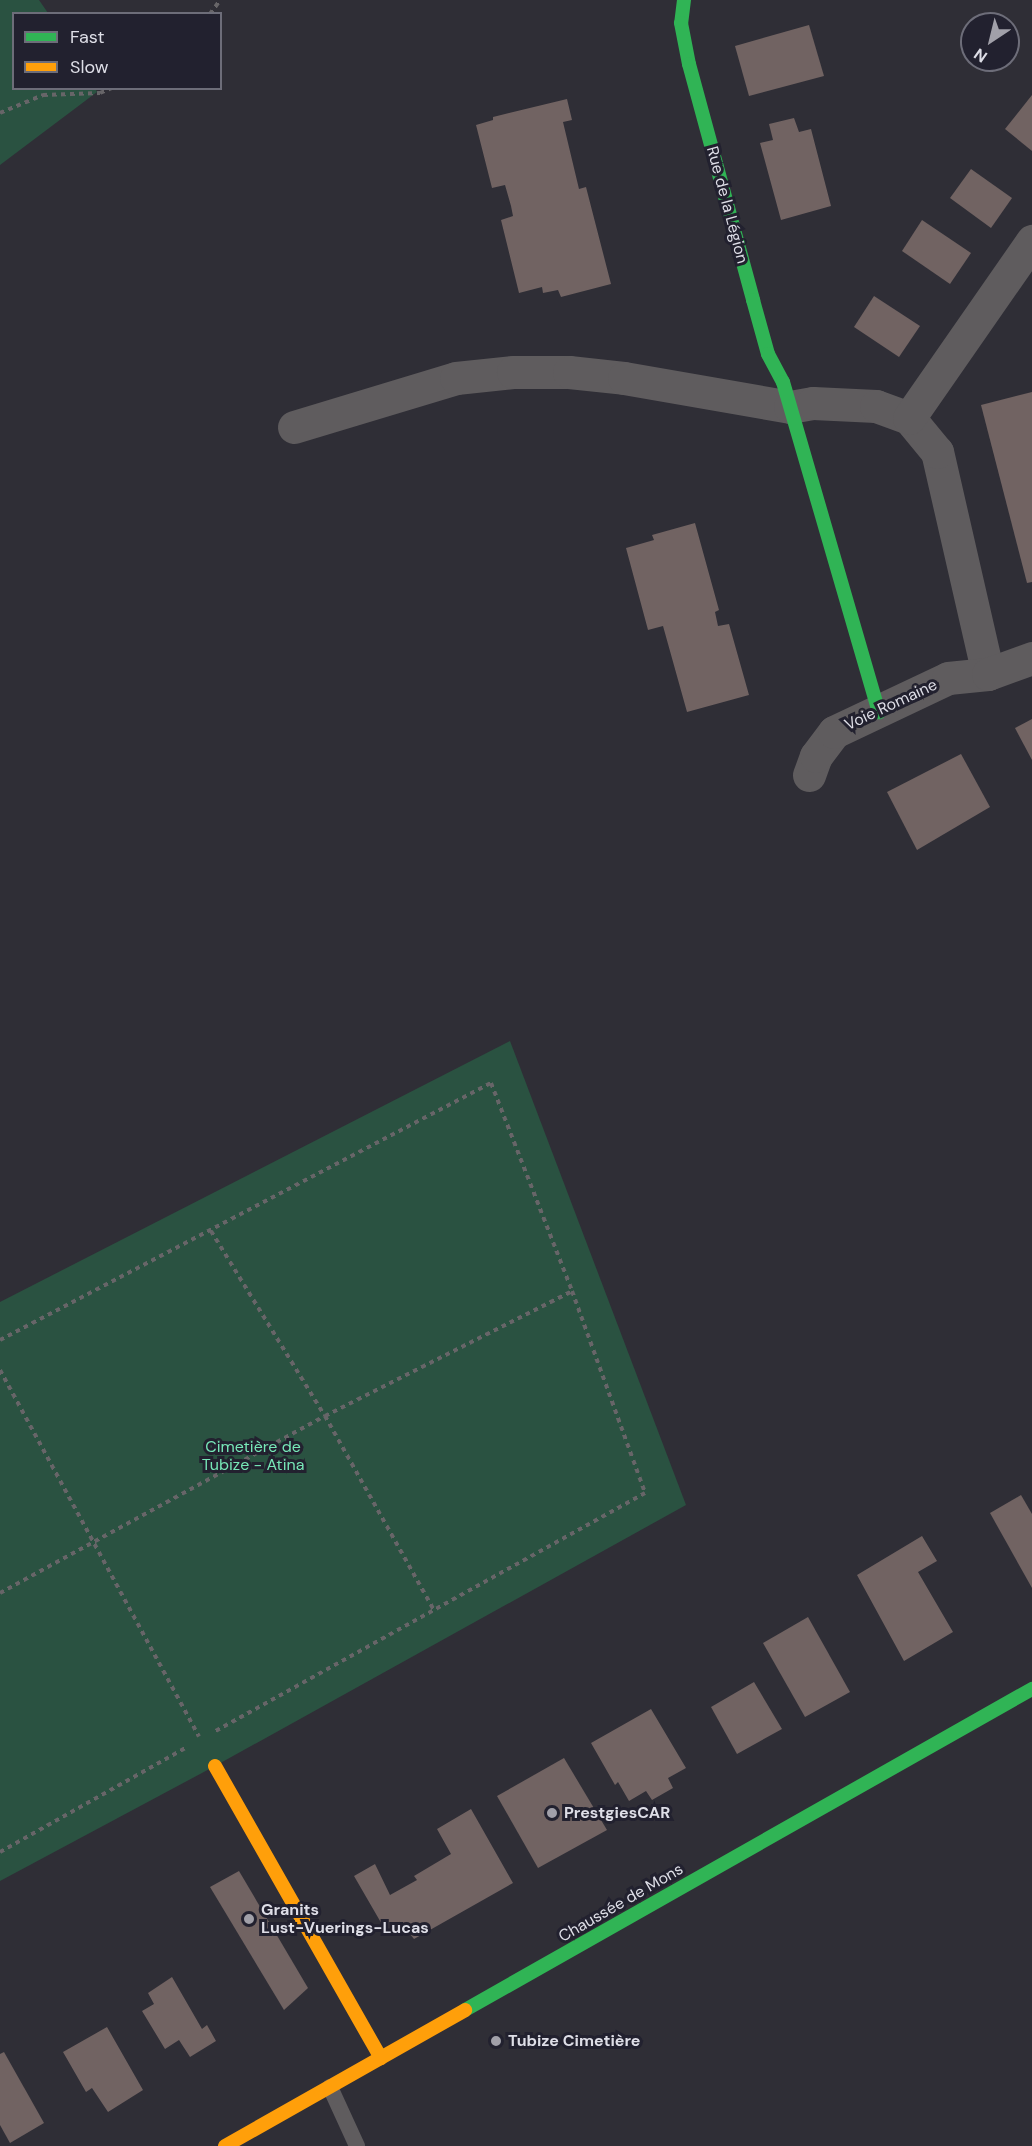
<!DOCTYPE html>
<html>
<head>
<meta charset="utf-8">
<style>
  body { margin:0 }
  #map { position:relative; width:1032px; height:2146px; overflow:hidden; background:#2f2e36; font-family:"DM Sans",sans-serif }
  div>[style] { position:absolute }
  .green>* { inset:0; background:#2a5241 }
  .building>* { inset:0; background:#716362 }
  .path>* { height:4px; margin-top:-2px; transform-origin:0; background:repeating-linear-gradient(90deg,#676568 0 4.5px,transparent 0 9px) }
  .lane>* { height:16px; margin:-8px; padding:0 8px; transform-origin:8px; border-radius:8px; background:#5f5c5e }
  .street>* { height:33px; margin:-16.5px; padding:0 16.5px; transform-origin:16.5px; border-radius:16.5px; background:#5f5c5e }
  .fast>* { height:14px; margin:-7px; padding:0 7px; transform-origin:7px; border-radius:7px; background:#30b455 }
  .slow>* { height:14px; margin:-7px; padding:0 7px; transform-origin:7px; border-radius:7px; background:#ff9f0a }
  .dots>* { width:16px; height:16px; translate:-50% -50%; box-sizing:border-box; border:3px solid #22212f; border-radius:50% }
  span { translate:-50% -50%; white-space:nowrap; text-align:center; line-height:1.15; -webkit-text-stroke:6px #22212f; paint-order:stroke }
  .street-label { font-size:16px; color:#dedee7 }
  .park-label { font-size:16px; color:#77e7b7 }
  .poi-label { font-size:16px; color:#dedee7; font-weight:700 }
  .left { translate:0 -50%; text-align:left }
  .legend { position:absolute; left:12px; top:12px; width:210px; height:78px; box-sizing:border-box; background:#22212f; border:2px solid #6d6d79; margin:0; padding:8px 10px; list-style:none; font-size:18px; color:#dedee7 }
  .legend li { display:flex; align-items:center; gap:12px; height:30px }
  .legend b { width:30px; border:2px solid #6d6d79 }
  .north { position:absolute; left:960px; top:12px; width:60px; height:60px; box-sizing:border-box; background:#22212f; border:2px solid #6d6d79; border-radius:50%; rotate:215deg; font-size:16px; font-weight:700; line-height:24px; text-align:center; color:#dedee7 }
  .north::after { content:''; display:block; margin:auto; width:21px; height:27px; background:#a1a0a9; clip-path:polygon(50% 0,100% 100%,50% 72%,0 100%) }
</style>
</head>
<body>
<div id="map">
  <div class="green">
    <i style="clip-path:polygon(0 0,39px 0,48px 13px,14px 14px,14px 88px,95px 88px,97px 92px,0 165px)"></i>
    <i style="clip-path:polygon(510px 1041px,686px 1505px,215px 1766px,0 1881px,0 1302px)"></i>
  </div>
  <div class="building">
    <i style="clip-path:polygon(809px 25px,824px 76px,749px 96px,735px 46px)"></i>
    <i style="clip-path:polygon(1032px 95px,1032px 151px,1005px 129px)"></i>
    <i style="clip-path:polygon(567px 99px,572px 120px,563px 122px,579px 189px,586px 187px,611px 284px,561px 297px,558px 290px,543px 293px,542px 287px,519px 293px,501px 220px,513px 216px,511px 206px,505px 185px,492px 188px,476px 125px,493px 120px,493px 117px)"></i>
    <i style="clip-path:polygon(794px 118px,799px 132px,811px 129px,831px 206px,781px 220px,760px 143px,773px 140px,769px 124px)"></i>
    <i style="clip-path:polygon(971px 169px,1012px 198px,991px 228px,950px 198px)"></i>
    <i style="clip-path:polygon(922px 220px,971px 253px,950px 284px,902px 251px)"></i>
    <i style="clip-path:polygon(874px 296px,920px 326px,899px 357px,854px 327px)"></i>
    <i style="clip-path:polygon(1032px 392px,1032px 582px,1027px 583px,981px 405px)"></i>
    <i style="clip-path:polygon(695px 523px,719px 610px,715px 612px,718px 626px,729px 624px,749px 695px,687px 712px,663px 626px,648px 630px,626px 548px,654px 540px,652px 535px)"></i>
    <i style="clip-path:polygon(1032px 719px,1032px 760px,1015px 728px)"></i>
    <i style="clip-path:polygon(961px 754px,990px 807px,917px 850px,887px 792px)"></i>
    <i style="clip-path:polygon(1021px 1495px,1032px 1514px,1032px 1588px,990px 1513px)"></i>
    <i style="clip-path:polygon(922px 1536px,937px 1561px,918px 1572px,953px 1632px,904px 1661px,857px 1575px)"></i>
    <i style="clip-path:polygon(808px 1617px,850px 1692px,805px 1717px,763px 1643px)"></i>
    <i style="clip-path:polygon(754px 1682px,782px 1729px,737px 1754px,711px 1707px)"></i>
    <i style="clip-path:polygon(651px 1709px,686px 1768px,668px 1778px,673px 1788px,652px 1800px,646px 1791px,629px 1801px,618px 1782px,615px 1785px,591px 1743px)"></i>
    <i style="clip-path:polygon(564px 1758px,607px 1830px,538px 1868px,497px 1796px)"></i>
    <i style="clip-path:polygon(471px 1809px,513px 1883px,414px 1939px,402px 1924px,387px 1933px,354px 1876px,375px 1864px,390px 1895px,417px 1880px,414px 1876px,451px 1854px,437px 1829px)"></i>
    <i style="clip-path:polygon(239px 1871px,308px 1988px,284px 2010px,210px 1887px)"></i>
    <i style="clip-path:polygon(172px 1977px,202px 2029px,207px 2025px,216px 2041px,190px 2057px,179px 2040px,165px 2049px,142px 2011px,154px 2004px,148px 1993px)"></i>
    <i style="clip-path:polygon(107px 2027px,143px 2090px,108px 2112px,92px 2088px,86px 2092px,63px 2052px)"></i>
    <i style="clip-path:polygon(4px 2052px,44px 2123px,10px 2143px,0 2125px,0 2054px)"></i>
  </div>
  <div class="path">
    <i style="left:210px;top:14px;width:17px;rotate:-54deg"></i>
    <i style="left:0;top:113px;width:47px;rotate:-22.7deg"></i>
    <i style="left:43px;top:95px;width:57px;rotate:-2deg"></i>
    <i style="left:100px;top:93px;width:13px;rotate:-23deg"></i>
    <i style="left:211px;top:1231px;width:217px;rotate:58.4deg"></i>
    <i style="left:325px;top:1416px;width:223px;rotate:60.7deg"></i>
    <i style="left:0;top:1340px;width:554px;rotate:-27.63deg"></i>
    <i style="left:491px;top:1083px;width:223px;rotate:68.7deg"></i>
    <i style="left:572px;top:1291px;width:215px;rotate:70.1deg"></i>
    <i style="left:645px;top:1493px;width:491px;rotate:151deg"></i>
    <i style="left:0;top:1370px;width:417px;rotate:61.5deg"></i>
    <i style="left:0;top:1593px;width:370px;rotate:-28.6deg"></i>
    <i style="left:325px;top:1416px;width:277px;rotate:-26.8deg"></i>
    <i style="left:0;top:1852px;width:212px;rotate:-29.3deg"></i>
  </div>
  <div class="lane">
    <i style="left:330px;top:2087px;width:65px;rotate:65.4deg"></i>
  </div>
  <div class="street">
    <i style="left:294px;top:427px;width:169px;rotate:-16.8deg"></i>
    <i style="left:456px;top:378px;width:57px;rotate:-6deg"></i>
    <i style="left:513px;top:372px;width:56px"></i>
    <i style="left:569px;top:372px;width:55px;rotate:6.2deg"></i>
    <i style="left:624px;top:378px;width:169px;rotate:9.9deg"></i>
    <i style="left:790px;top:407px;width:23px;rotate:-10deg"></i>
    <i style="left:813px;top:403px;width:63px;rotate:2.7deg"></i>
    <i style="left:876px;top:406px;width:35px;rotate:20deg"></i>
    <i style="left:988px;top:674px;width:228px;rotate:-102.9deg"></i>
    <i style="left:937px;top:452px;width:44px;rotate:-129.5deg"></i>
    <i style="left:909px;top:418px;width:216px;rotate:-55.2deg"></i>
    <i style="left:809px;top:775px;width:20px;rotate:-70deg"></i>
    <i style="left:816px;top:756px;width:30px;rotate:-53deg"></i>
    <i style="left:834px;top:732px;width:126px;rotate:-25.3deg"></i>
    <i style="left:948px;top:678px;width:40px;rotate:-5.7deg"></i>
    <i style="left:988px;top:674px;width:47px;rotate:-20deg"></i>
  </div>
  <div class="fast">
    <i style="left:684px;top:0;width:23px;rotate:97deg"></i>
    <i style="left:681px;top:23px;width:42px;rotate:79deg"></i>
    <i style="left:689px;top:64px;width:245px;rotate:74.8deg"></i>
    <i style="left:753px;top:300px;width:56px;rotate:74.5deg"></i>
    <i style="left:768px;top:354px;width:32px;rotate:62deg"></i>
    <i style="left:783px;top:382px;width:344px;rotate:73.8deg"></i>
    <i style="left:465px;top:2010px;width:652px;rotate:-29.52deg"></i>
  </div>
  <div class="slow">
    <i style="left:215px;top:1766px;width:336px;rotate:60.4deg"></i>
    <i style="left:225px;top:2146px;width:276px;rotate:-29.5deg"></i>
  </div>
  <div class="dots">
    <i style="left:552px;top:1813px;background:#a1a0a9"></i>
    <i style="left:249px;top:1919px;background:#a1a0a9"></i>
    <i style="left:496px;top:2041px;background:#a1a0a9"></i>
  </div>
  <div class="street-label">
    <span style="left:727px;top:205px;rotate:75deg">Rue de la Légion</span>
    <span style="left:891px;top:705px;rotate:-25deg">Voie Romaine</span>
    <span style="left:621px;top:1903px;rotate:-30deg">Chaussée de Mons</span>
  </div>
  <div class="park-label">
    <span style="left:253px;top:1456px">Cimetière de<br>Tubize - Atina</span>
  </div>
  <div class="poi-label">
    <span class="left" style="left:564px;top:1813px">PrestgiesCAR</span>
    <span class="left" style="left:261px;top:1919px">Granits<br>Lust-Vuerings-Lucas</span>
    <span class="left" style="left:508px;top:2041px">Tubize Cimetière</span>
  </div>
  <ul class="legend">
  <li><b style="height:8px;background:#30b455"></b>Fast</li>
  <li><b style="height:8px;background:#ff9f0a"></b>Slow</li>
  </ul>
  <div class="north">N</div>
</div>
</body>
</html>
